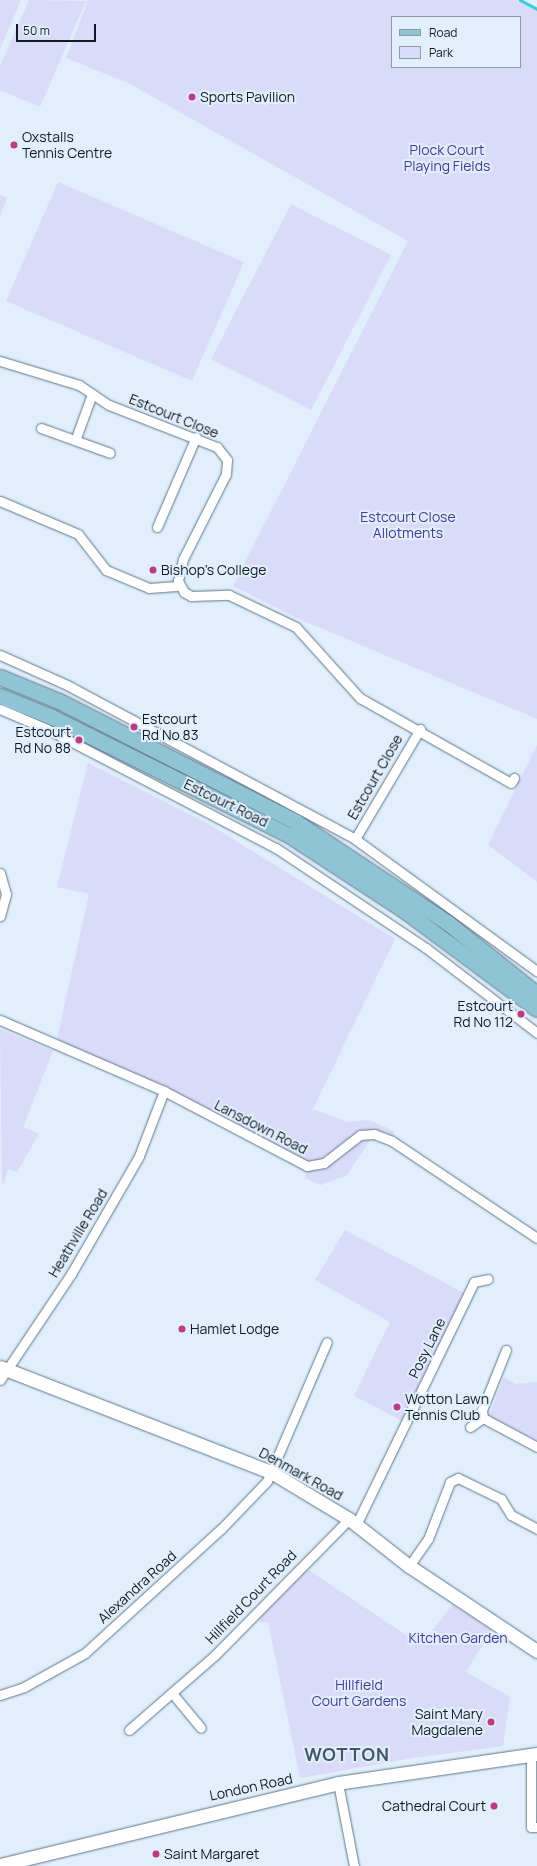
<!DOCTYPE html>
<html>
<head>
<meta charset="utf-8">
<style>
  body { margin:0 }
  #map { position:relative; width:537px; height:1866px; overflow:hidden; background:#e0effb; font-family:Manrope,sans-serif }
  div>[style] { position:absolute }
  .green>* { inset:0; background:#dadbf9 }
  .stream>* { height:3px; margin:-1.5px; padding:0 1.5px; transform-origin:1.5px; border-radius:1.5px; background:#38ced6 }
  .roads { filter:drop-shadow(0 0 1px #5f7587) drop-shadow(0 0 1px #5f7587) }
  .street>* { height:9px; margin:-4.5px; padding:0 4.5px; transform-origin:4.5px; border-radius:4.5px; background:#fff }
  .secondary>* { height:13px; margin:-6.5px; padding:0 6.5px; transform-origin:6.5px; border-radius:6.5px; background:#fff }
  .primary>* { height:15px; margin:-7.5px; padding:0 7.5px; transform-origin:7.5px; border-radius:7.5px; background:#8fc4d5 }
  .dots>* { width:11px; height:11px; translate:-50% -50%; box-sizing:border-box; border:2px solid #e0effb; border-radius:50% }
  span { translate:-50% -50%; white-space:nowrap; text-align:center; line-height:1.15; -webkit-text-stroke:4px #e0effb; paint-order:stroke }
  .poi-label { font-size:14px; color:#121b22 }
  .left { translate:0 -50%; text-align:left }
  .right { translate:-100% -50%; text-align:right }
  .park-label { font-size:14px; color:#473899 }
  .street-label { font-size:14px; color:#121b22 }
  .district-label { font-size:18px; color:#415767; font-weight:700; letter-spacing:1px }
  .legend { position:absolute; left:391px; top:16px; width:130px; height:52px; box-sizing:border-box; background:#e0effb; border:1px solid #8e9aa4; margin:0; padding:5px 7px; list-style:none; font-size:12px; color:#121b22 }
  .legend li { display:flex; align-items:center; gap:8px; height:20px }
  .legend b { width:20px; border:1px solid #8e9aa4 }
  .scale { position:absolute; left:16px; top:24px; width:80px; height:18px; box-sizing:border-box; border:2px solid #121b22; border-top:0; padding-left:5px; font-size:12px; line-height:14px; white-space:nowrap; color:#121b22; -webkit-text-stroke:3px #e0effb; paint-order:stroke }
</style>
</head>
<body>
<div id="map">
  <div class="green">
    <i style="clip-path:polygon(0 0,21px 0,0 49px)"></i>
    <i style="clip-path:polygon(29px 0,86px 1px,40px 107px,0 90px,0 66px)"></i>
    <i style="clip-path:polygon(evenodd,88px 0,520px 0,537px 9px,537px 719px,299px 619px,233px 586px,408px 241px,130px 84px,66px 58px,88px 0,392px 17px,520px 17px,520px 67px,392px 67px,392px 17px)"></i>
    <i style="clip-path:polygon(58px 182px,244px 262px,192px 381px,6px 301px)"></i>
    <i style="clip-path:polygon(0 195px,7px 198px,0 217px)"></i>
    <i style="clip-path:polygon(291px 204px,391px 255px,311px 410px,211px 359px)"></i>
    <i style="clip-path:polygon(537px 745px,537px 882px,488px 845px)"></i>
    <i style="clip-path:polygon(88px 763px,207px 823px,395px 939px,313px 1109px,348px 1122px,369px 1120px,394px 1131px,392px 1141px,374px 1134px,347px 1175px,321px 1185px,305px 1178px,307px 1166px,164px 1091px,56px 1043px,89px 894px,57px 887px)"></i>
    <i style="clip-path:polygon(0 1029px,53px 1051px,23px 1127px,39px 1134px,17px 1172px,9px 1169px,2px 1186px)"></i>
    <i style="clip-path:polygon(345px 1230px,468px 1295px,406px 1423px,354px 1396px,390px 1322px,315px 1280px)"></i>
    <i style="clip-path:polygon(504px 1377px,515px 1384px,537px 1382px,537px 1440px,489px 1416px)"></i>
    <i style="clip-path:polygon(307px 1569px,421px 1645px,453px 1604px,492px 1630px,466px 1672px,510px 1697px,503px 1746px,413px 1758px,300px 1778px,268px 1622px,261px 1623px,260px 1618px)"></i>
  </div>
  <div class="stream">
    <i style="left:520px;top:0;width:19px;rotate:28deg"></i>
  </div>
  <div class="roads">
    <div class="street">
      <i style="left:0;top:361px;width:83px;rotate:16.9deg"></i>
      <i style="left:79px;top:385px;width:36px;rotate:34deg"></i>
      <i style="left:109px;top:405px;width:116px;rotate:21.3deg"></i>
      <i style="left:217px;top:447px;width:16px;rotate:52deg"></i>
      <i style="left:227px;top:460px;width:14px;rotate:94deg"></i>
      <i style="left:226px;top:474px;width:95px;rotate:116.8deg"></i>
      <i style="left:183px;top:559px;width:23px;rotate:103deg"></i>
      <i style="left:178px;top:581px;width:13px;rotate:61deg"></i>
      <i style="left:184px;top:592px;width:8px;rotate:30deg"></i>
      <i style="left:191px;top:596px;width:38px;rotate:-2deg"></i>
      <i style="left:229px;top:595px;width:74px;rotate:25.5deg"></i>
      <i style="left:296px;top:627px;width:96px;rotate:48deg"></i>
      <i style="left:360px;top:698px;width:173px;rotate:29.4deg"></i>
      <i style="left:511px;top:783px;width:6px;rotate:-59deg"></i>
      <i style="left:41px;top:428px;width:73px;rotate:19.9deg"></i>
      <i style="left:76px;top:438px;width:47px;rotate:-70deg"></i>
      <i style="left:0;top:501px;width:85px;rotate:22.9deg"></i>
      <i style="left:78px;top:534px;width:46px;rotate:52.1deg"></i>
      <i style="left:106px;top:570px;width:47px;rotate:22.7deg"></i>
      <i style="left:149px;top:588px;width:31px;rotate:-4deg"></i>
      <i style="left:157px;top:527px;width:98px;rotate:-66.6deg"></i>
      <i style="left:0;top:655px;width:73px;rotate:24.1deg"></i>
      <i style="left:67px;top:685px;width:327px;rotate:28.1deg"></i>
      <i style="left:355px;top:839px;width:225px;rotate:36deg"></i>
      <i style="left:0;top:709px;width:51px;rotate:23.1deg"></i>
      <i style="left:47px;top:729px;width:258px;rotate:27.5deg"></i>
      <i style="left:276px;top:848px;width:180px;rotate:33.7deg"></i>
      <i style="left:426px;top:948px;width:140px;rotate:37.4deg"></i>
      <i style="left:355px;top:839px;width:128px;rotate:-59.4deg"></i>
      <i style="left:0;top:873px;width:22px;rotate:74deg"></i>
      <i style="left:6px;top:894px;width:23px;rotate:105deg"></i>
      <i style="left:0;top:1020px;width:179px;rotate:23.4deg"></i>
      <i style="left:164px;top:1091px;width:161px;rotate:27.7deg"></i>
      <i style="left:307px;top:1166px;width:17px;rotate:-10deg"></i>
      <i style="left:324px;top:1163px;width:46px;rotate:-37.9deg"></i>
      <i style="left:360px;top:1135px;width:14px;rotate:-4deg"></i>
      <i style="left:374px;top:1134px;width:19px;rotate:21deg"></i>
      <i style="left:392px;top:1141px;width:174px;rotate:33.8deg"></i>
      <i style="left:506px;top:1350px;width:65px;rotate:111.8deg"></i>
      <i style="left:482px;top:1410px;width:8px;rotate:83deg"></i>
      <i style="left:483px;top:1418px;width:61px;rotate:28.2deg"></i>
      <i style="left:0;top:1380px;width:128px;rotate:-56.2deg"></i>
      <i style="left:71px;top:1274px;width:136px;rotate:-60deg"></i>
      <i style="left:139px;top:1156px;width:70px;rotate:-69deg"></i>
      <i style="left:470px;top:1427px;width:16px;rotate:-35deg"></i>
      <i style="left:356px;top:1525px;width:270px;rotate:-64.1deg"></i>
      <i style="left:474px;top:1282px;width:14px;rotate:-12deg"></i>
      <i style="left:409px;top:1566px;width:33px;rotate:-55deg"></i>
      <i style="left:428px;top:1539px;width:61px;rotate:-68.9deg"></i>
      <i style="left:450px;top:1482px;width:9px;rotate:-27deg"></i>
      <i style="left:458px;top:1478px;width:48px;rotate:26deg"></i>
      <i style="left:501px;top:1499px;width:19px;rotate:58deg"></i>
      <i style="left:511px;top:1515px;width:30px;rotate:28deg"></i>
      <i style="left:172px;top:1693px;width:45px;rotate:50.4deg"></i>
      <i style="left:0;top:1695px;width:25px;rotate:-18deg"></i>
      <i style="left:24px;top:1687px;width:70px;rotate:-29.1deg"></i>
      <i style="left:85px;top:1653px;width:184px;rotate:-42.4deg"></i>
      <i style="left:221px;top:1529px;width:66px;rotate:-46.2deg"></i>
      <i style="left:267px;top:1481px;width:151px;rotate:-66.7deg"></i>
      <i style="left:129px;top:1730px;width:114px;rotate:-41.1deg"></i>
      <i style="left:215px;top:1655px;width:191px;rotate:-45.4deg"></i>
      <i style="left:531px;top:1755px;width:72px;rotate:90deg"></i>
      <i style="left:531px;top:1827px;width:6px"></i>
      <i style="left:338px;top:1783px;width:85px;rotate:79.1deg"></i>
    </div>
    <div class="secondary">
      <i style="left:0;top:1367px;width:291px;rotate:21.2deg"></i>
      <i style="left:271px;top:1472px;width:91px;rotate:31.1deg"></i>
      <i style="left:349px;top:1519px;width:76px;rotate:38.1deg"></i>
      <i style="left:409px;top:1566px;width:154px;rotate:33.6deg"></i>
      <i style="left:0;top:1865px;width:348px;rotate:-13.6deg"></i>
      <i style="left:338px;top:1783px;width:201px;rotate:-8.3deg"></i>
    </div>
    <div class="primary">
      <i style="left:0;top:677px;width:64px;rotate:22.1deg"></i>
      <i style="left:59px;top:701px;width:266px;rotate:27deg"></i>
      <i style="left:296px;top:822px;width:182px;rotate:33.6deg"></i>
      <i style="left:448px;top:923px;width:114px;rotate:38.6deg"></i>
      <i style="left:0;top:696px;width:56px;rotate:22deg"></i>
      <i style="left:52px;top:717px;width:265px;rotate:26.5deg"></i>
      <i style="left:289px;top:835px;width:139px;rotate:33.2deg"></i>
      <i style="left:405px;top:911px;width:164px;rotate:36.6deg"></i>
    </div>
  </div>
  <div class="dots">
    <i style="left:192px;top:97px;background:#bb3b85"></i>
    <i style="left:14px;top:145px;background:#bb3b85"></i>
    <i style="left:153px;top:570px;background:#bb3b85"></i>
    <i style="left:134px;top:727px;background:#bb3b85"></i>
    <i style="left:79px;top:740px;background:#bb3b85"></i>
    <i style="left:521px;top:1014px;background:#bb3b85"></i>
    <i style="left:182px;top:1329px;background:#bb3b85"></i>
    <i style="left:397px;top:1407px;background:#bb3b85"></i>
    <i style="left:491px;top:1722px;background:#bb3b85"></i>
    <i style="left:494px;top:1806px;background:#bb3b85"></i>
    <i style="left:156px;top:1854px;background:#bb3b85"></i>
  </div>
  <div class="poi-label">
    <span class="left" style="left:200px;top:97px">Sports Pavilion</span>
    <span class="left" style="left:22px;top:145px">Oxstalls<br>Tennis Centre</span>
    <span class="left" style="left:161px;top:570px">Bishop's College</span>
    <span class="left" style="left:142px;top:727px">Estcourt<br>Rd No 83</span>
    <span class="right" style="left:71px;top:740px">Estcourt<br>Rd No 88</span>
    <span class="right" style="left:513px;top:1014px">Estcourt<br>Rd No 112</span>
    <span class="left" style="left:190px;top:1329px">Hamlet Lodge</span>
    <span class="left" style="left:405px;top:1407px">Wotton Lawn<br>Tennis Club</span>
    <span class="right" style="left:483px;top:1722px">Saint Mary<br>Magdalene</span>
    <span class="right" style="left:486px;top:1806px">Cathedral Court</span>
    <span class="left" style="left:164px;top:1854px">Saint Margaret</span>
  </div>
  <div class="park-label">
    <span style="left:447px;top:158px">Plock Court<br>Playing Fields</span>
    <span style="left:408px;top:525px">Estcourt Close<br>Allotments</span>
    <span style="left:458px;top:1638px">Kitchen Garden</span>
    <span style="left:359px;top:1693px">Hillfield<br>Court Gardens</span>
  </div>
  <div class="street-label">
    <span style="left:174px;top:416px;rotate:22deg">Estcourt Close</span>
    <span style="left:375px;top:777px;rotate:-60deg">Estcourt Close</span>
    <span style="left:226px;top:803px;rotate:26deg">Estcourt Road</span>
    <span style="left:261px;top:1127px;rotate:27deg">Lansdown Road</span>
    <span style="left:78px;top:1233px;rotate:-59deg">Heathville Road</span>
    <span style="left:427px;top:1348px;rotate:-64deg">Posy Lane</span>
    <span style="left:301px;top:1474px;rotate:29deg">Denmark Road</span>
    <span style="left:137px;top:1587px;rotate:-42deg">Alexandra Road</span>
    <span style="left:251px;top:1597px;rotate:-46deg">Hillfield Court Road</span>
    <span style="left:251px;top:1787px;rotate:-12deg">London Road</span>
  </div>
  <div class="district-label">
    <span style="left:347px;top:1754px">WOTTON</span>
  </div>
  <ul class="legend">
  <li><b style="height:5px;background:#8fc4d5"></b>Road</li>
  <li><b style="height:11px;background:#dadbf9"></b>Park</li>
  </ul>
  <div class="scale">50 m</div>
</div>
</body>
</html>
